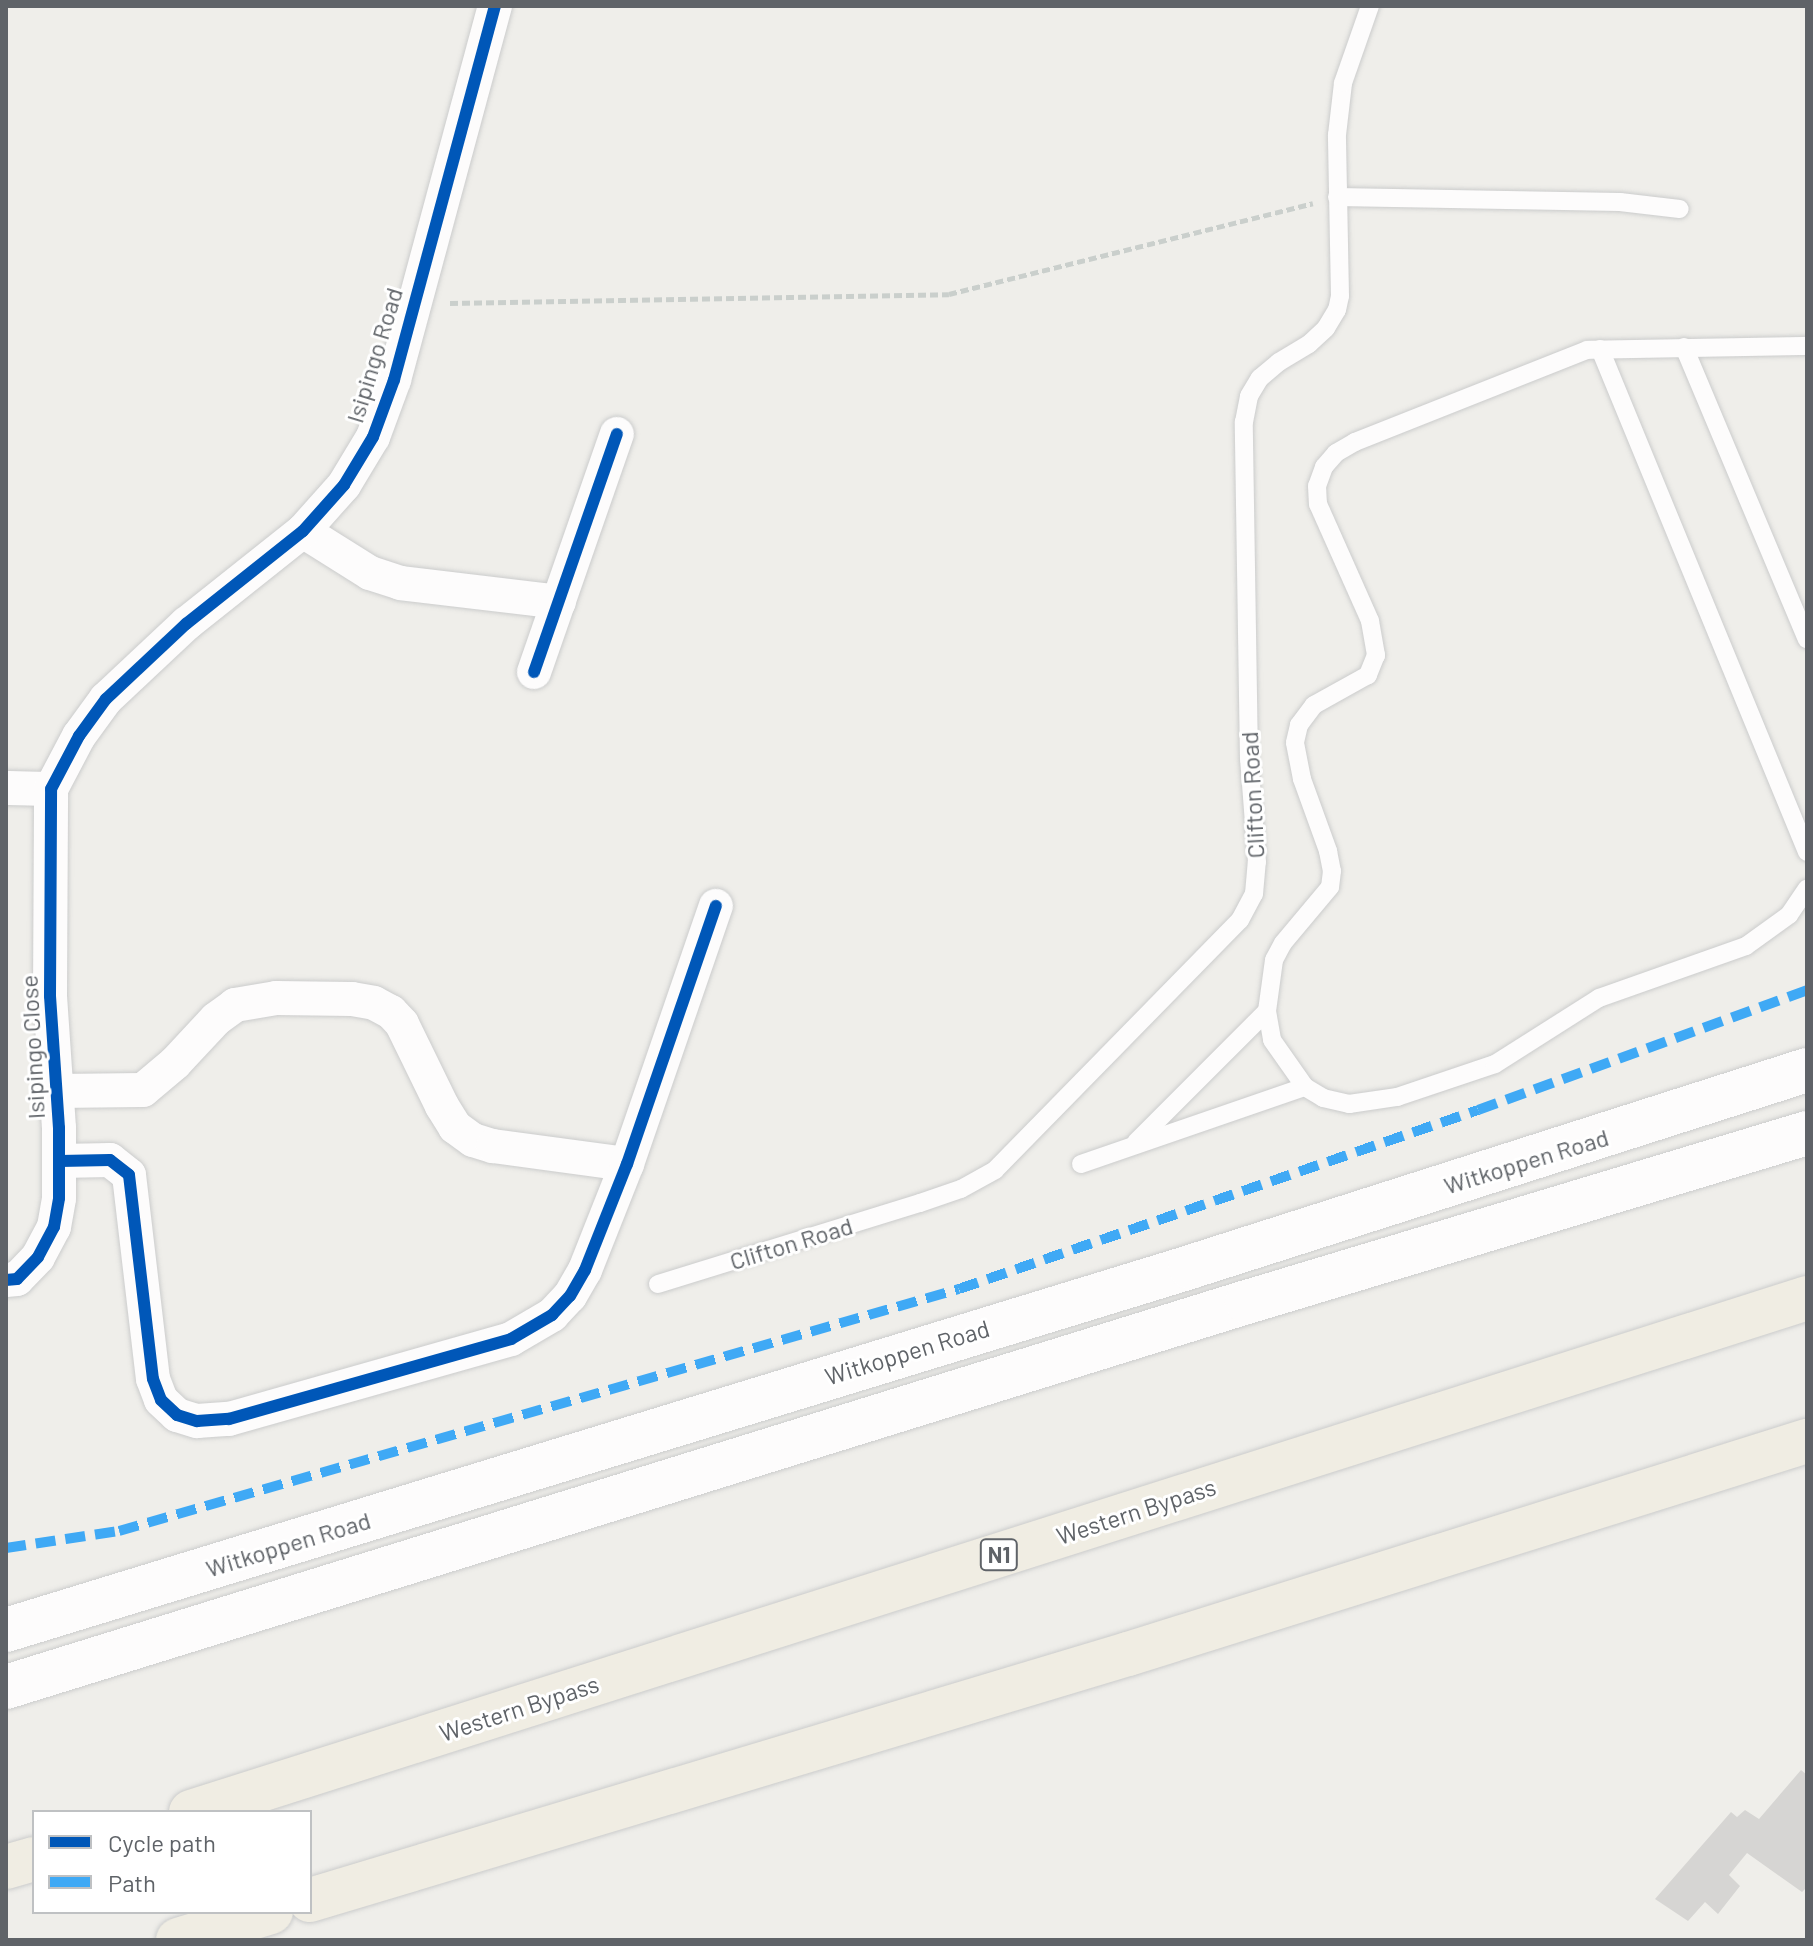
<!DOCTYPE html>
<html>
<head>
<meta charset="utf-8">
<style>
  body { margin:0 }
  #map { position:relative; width:1813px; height:1946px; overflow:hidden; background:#efeeea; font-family:Barlow,sans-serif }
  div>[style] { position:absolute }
  .building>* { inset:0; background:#d6d5d3 }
  .path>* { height:5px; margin-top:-2.5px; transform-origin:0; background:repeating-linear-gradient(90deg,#cacfcc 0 8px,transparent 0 12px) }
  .roads { filter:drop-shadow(0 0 2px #cbcccc) drop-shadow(0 0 2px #cbcccc) }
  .lane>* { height:18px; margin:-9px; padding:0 9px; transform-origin:9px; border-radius:9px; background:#fdfcfc }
  .street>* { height:34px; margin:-17px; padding:0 17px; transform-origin:17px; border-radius:17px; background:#fdfcfc }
  .secondary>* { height:44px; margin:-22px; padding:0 22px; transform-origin:22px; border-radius:22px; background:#fdfcfc }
  .highway>* { height:44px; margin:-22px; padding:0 22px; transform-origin:22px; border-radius:22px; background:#f0ede3 }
  .quiet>* { height:10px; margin-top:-5px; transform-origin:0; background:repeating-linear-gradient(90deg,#3fa9f5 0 20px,transparent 0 30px) }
  .cycleway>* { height:12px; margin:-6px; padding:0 6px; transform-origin:6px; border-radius:6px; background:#0057b8 }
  span { translate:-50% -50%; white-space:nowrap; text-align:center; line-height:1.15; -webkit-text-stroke:6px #fff; paint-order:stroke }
  .shield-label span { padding:2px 6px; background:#fff; border:2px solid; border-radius:6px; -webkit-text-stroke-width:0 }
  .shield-label { font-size:22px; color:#5f6368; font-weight:700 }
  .street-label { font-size:24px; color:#5f6368 }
  .frame { position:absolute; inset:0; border:8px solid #5f6368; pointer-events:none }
  .legend { position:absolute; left:32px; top:1810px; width:280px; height:104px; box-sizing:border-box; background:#fff; border:2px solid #bfc1c3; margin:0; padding:10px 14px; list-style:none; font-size:24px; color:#5f6368 }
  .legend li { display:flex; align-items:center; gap:16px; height:40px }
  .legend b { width:40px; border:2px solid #bfc1c3 }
</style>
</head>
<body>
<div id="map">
  <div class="building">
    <i style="clip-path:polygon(1801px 1770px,1807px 1775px,1807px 1887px,1802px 1892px,1747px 1853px,1729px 1875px,1740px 1886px,1718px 1914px,1705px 1902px,1688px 1921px,1655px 1899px,1731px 1812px,1737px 1817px,1745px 1810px,1759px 1819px)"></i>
  </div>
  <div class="path">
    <i style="left:450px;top:303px;width:499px;rotate:-1deg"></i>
    <i style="left:949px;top:294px;width:375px;rotate:-14deg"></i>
  </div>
  <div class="roads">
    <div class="lane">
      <i style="left:1337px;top:197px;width:283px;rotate:1deg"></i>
      <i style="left:1620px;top:202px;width:60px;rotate:6.7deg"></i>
      <i style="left:1807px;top:346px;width:220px;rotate:179deg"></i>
      <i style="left:1587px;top:350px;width:250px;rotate:158.4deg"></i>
      <i style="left:1355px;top:442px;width:22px;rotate:150deg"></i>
      <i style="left:1336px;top:453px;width:18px;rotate:131deg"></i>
      <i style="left:1324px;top:467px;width:20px;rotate:110deg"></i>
      <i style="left:1317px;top:486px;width:18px;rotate:87deg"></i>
      <i style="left:1318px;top:504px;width:128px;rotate:66deg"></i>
      <i style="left:1370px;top:621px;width:35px;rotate:80deg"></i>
      <i style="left:1376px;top:655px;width:22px;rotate:112deg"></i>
      <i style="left:1368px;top:675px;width:62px;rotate:150.9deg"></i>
      <i style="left:1314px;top:705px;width:25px;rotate:127deg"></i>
      <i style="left:1299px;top:725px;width:18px;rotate:103deg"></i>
      <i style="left:1295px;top:743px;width:37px;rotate:79deg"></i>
      <i style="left:1302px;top:779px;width:77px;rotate:70.1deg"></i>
      <i style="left:1328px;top:851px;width:20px;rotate:79deg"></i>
      <i style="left:1332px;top:871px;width:16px;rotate:97deg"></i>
      <i style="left:1330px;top:887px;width:73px;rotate:130deg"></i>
      <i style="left:1283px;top:943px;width:19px;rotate:118deg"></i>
      <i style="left:1274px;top:960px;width:51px;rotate:97.8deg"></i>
      <i style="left:1267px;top:1011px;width:29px;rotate:80deg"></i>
      <i style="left:1272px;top:1040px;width:57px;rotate:54.9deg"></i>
      <i style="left:1305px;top:1087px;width:21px;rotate:31deg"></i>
      <i style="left:1323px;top:1098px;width:27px;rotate:13deg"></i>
      <i style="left:1349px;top:1104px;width:49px;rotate:-8.3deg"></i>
      <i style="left:1397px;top:1097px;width:103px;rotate:-18.6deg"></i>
      <i style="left:1495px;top:1064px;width:123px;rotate:-32.4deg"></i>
      <i style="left:1599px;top:998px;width:156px;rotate:-19.5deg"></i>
      <i style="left:1746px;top:946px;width:53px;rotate:-35.8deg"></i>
      <i style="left:1789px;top:915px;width:32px;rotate:-56deg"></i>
      <i style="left:1684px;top:347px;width:317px;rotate:67.2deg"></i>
      <i style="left:1600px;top:349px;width:544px;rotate:67.63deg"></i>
      <i style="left:1136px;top:1142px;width:185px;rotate:-45deg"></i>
      <i style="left:1081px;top:1164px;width:237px;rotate:-19deg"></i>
      <i style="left:658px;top:1284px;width:274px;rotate:-17.2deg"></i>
      <i style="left:920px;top:1203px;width:43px;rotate:-18.9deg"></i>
      <i style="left:961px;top:1189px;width:39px;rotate:-29deg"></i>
      <i style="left:995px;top:1170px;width:350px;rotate:-45.6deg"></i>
      <i style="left:1240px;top:920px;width:30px;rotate:-62deg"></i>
      <i style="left:1254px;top:894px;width:32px;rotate:-85deg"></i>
      <i style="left:1257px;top:862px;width:103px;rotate:-94.4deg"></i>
      <i style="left:1249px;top:759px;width:337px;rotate:-90.9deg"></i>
      <i style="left:1244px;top:422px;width:26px;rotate:-79deg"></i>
      <i style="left:1249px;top:396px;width:21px;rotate:-59deg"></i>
      <i style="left:1260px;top:378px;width:25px;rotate:-40deg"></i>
      <i style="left:1279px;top:362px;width:35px;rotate:-31deg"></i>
      <i style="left:1309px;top:344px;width:23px;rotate:-43deg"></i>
      <i style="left:1326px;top:328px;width:21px;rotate:-59deg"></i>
      <i style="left:1337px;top:310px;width:14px;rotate:-78deg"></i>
      <i style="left:1340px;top:296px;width:161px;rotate:-91.1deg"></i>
      <i style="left:1337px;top:135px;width:52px;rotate:-83.4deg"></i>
      <i style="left:1343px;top:83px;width:82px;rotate:-70.7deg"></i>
    </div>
    <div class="street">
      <i style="left:303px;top:531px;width:79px;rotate:32.1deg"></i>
      <i style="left:370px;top:573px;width:32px;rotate:18deg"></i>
      <i style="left:400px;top:583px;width:160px;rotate:6.8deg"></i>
      <i style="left:534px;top:672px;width:252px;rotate:-70.8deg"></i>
      <i style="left:6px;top:788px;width:45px;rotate:1.3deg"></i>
      <i style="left:57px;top:1091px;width:86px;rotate:-0.7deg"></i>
      <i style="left:143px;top:1090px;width:42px;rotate:-40.2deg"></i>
      <i style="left:175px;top:1063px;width:60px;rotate:-47deg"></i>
      <i style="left:216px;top:1019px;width:24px;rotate:-36deg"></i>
      <i style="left:235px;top:1005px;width:42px;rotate:-9.7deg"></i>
      <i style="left:276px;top:998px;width:76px;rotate:0.8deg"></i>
      <i style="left:352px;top:999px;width:22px;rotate:10deg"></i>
      <i style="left:374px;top:1003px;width:19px;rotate:28deg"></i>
      <i style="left:391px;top:1012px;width:16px;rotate:47deg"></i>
      <i style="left:402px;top:1024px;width:91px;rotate:64deg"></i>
      <i style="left:442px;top:1106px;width:25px;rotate:58deg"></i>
      <i style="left:455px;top:1127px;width:22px;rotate:36deg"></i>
      <i style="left:473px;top:1140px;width:21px;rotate:17deg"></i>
      <i style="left:493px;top:1146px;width:135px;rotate:7.7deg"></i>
      <i style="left:60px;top:1161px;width:50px;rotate:-1.1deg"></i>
      <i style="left:110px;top:1160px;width:24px;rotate:38deg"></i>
      <i style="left:129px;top:1175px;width:205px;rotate:83.3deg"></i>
      <i style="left:153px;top:1379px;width:22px;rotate:69deg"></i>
      <i style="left:161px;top:1400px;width:22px;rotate:43deg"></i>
      <i style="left:177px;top:1415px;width:21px;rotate:17deg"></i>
      <i style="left:197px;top:1421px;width:32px;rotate:-4deg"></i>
      <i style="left:229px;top:1419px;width:293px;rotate:-15.8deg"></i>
      <i style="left:511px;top:1339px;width:48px;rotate:-30.3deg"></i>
      <i style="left:552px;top:1315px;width:26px;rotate:-47deg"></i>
      <i style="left:570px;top:1296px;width:30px;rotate:-60deg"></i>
      <i style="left:585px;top:1270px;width:114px;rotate:-68.4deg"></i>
      <i style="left:627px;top:1164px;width:273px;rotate:-71deg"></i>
      <i style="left:6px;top:1280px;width:11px;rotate:-5deg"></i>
      <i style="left:17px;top:1279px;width:30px;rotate:-46deg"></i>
      <i style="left:38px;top:1257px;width:34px;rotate:-62deg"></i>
      <i style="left:54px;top:1227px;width:29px;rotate:-80deg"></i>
      <i style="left:59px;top:1198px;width:70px;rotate:-90deg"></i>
      <i style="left:59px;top:1128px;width:132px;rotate:-93.9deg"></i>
      <i style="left:50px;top:996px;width:207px;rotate:-89.7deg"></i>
      <i style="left:51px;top:789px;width:60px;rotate:-62.2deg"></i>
      <i style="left:79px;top:736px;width:46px;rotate:-53.9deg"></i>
      <i style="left:106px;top:699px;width:110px;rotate:-43.2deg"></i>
      <i style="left:186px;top:624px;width:149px;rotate:-38.5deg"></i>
      <i style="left:303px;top:531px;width:62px;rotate:-48.3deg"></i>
      <i style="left:344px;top:485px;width:56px;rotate:-58.9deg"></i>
      <i style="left:373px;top:437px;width:61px;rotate:-69.8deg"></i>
      <i style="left:394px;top:380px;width:387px;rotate:-74.9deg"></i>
    </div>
    <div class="secondary">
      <i style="left:6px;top:1630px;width:1238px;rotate:-17.04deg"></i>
      <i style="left:1190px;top:1267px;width:648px;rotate:-17.71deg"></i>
      <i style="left:6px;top:1687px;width:1299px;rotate:-17.24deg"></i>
      <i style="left:1247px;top:1302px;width:585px;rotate:-16.79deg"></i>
    </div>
    <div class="highway">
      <i style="left:191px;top:1812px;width:1696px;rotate:-17.64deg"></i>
      <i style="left:6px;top:1867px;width:29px;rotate:-16deg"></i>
      <i style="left:310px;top:1900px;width:854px;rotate:-16.74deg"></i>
      <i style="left:1128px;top:1654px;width:712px;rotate:-17.42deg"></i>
      <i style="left:178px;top:1940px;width:97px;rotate:-16.8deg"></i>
    </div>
  </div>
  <div class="quiet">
    <i style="left:6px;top:1548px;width:114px;rotate:-8.6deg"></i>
    <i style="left:119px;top:1531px;width:874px;rotate:-16.07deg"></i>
    <i style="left:959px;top:1289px;width:549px;rotate:-19.03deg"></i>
    <i style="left:1478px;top:1110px;width:350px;rotate:-20deg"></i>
  </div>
  <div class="cycleway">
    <i style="left:534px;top:672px;width:252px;rotate:-70.8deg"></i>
    <i style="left:60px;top:1161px;width:50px;rotate:-1.1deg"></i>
    <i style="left:110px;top:1160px;width:24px;rotate:38deg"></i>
    <i style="left:129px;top:1175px;width:205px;rotate:83.3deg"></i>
    <i style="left:153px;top:1379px;width:22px;rotate:69deg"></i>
    <i style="left:161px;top:1400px;width:22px;rotate:43deg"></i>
    <i style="left:177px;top:1415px;width:21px;rotate:17deg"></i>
    <i style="left:197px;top:1421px;width:32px;rotate:-4deg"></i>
    <i style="left:229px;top:1419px;width:293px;rotate:-15.8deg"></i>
    <i style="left:511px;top:1339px;width:48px;rotate:-30.3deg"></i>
    <i style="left:552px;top:1315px;width:26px;rotate:-47deg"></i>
    <i style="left:570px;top:1296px;width:30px;rotate:-60deg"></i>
    <i style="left:585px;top:1270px;width:114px;rotate:-68.4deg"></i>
    <i style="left:627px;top:1164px;width:273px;rotate:-71deg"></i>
    <i style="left:6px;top:1280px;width:11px;rotate:-5deg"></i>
    <i style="left:17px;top:1279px;width:30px;rotate:-46deg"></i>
    <i style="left:38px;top:1257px;width:34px;rotate:-62deg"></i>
    <i style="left:54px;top:1227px;width:29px;rotate:-80deg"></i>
    <i style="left:59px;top:1198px;width:70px;rotate:-90deg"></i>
    <i style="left:59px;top:1128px;width:132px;rotate:-93.9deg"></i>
    <i style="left:50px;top:996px;width:207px;rotate:-89.7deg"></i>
    <i style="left:51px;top:789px;width:60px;rotate:-62.2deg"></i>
    <i style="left:79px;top:736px;width:46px;rotate:-53.9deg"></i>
    <i style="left:106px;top:699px;width:110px;rotate:-43.2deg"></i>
    <i style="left:186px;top:624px;width:149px;rotate:-38.5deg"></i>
    <i style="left:303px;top:531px;width:62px;rotate:-48.3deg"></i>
    <i style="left:344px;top:485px;width:56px;rotate:-58.9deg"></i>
    <i style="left:373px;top:437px;width:61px;rotate:-69.8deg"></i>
    <i style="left:394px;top:380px;width:387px;rotate:-74.9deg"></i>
  </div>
  <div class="shield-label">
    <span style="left:999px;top:1555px">N1</span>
  </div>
  <div class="street-label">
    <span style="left:374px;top:355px;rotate:-73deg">Isipingo Road</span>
    <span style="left:1252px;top:795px;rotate:-93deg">Clifton Road</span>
    <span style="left:32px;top:1047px;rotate:-93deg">Isipingo Close</span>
    <span style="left:1526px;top:1161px;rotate:-17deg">Witkoppen Road</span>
    <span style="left:791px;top:1243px;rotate:-17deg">Clifton Road</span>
    <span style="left:907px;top:1352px;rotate:-17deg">Witkoppen Road</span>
    <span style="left:1136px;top:1511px;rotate:-18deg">Western Bypass</span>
    <span style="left:288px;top:1544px;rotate:-17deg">Witkoppen Road</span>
    <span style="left:519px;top:1708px;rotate:-18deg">Western Bypass</span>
  </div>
  <div class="frame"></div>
  <ul class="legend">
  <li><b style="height:10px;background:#0057b8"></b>Cycle path</li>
  <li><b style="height:10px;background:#3fa9f5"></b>Path</li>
  </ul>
</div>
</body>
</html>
